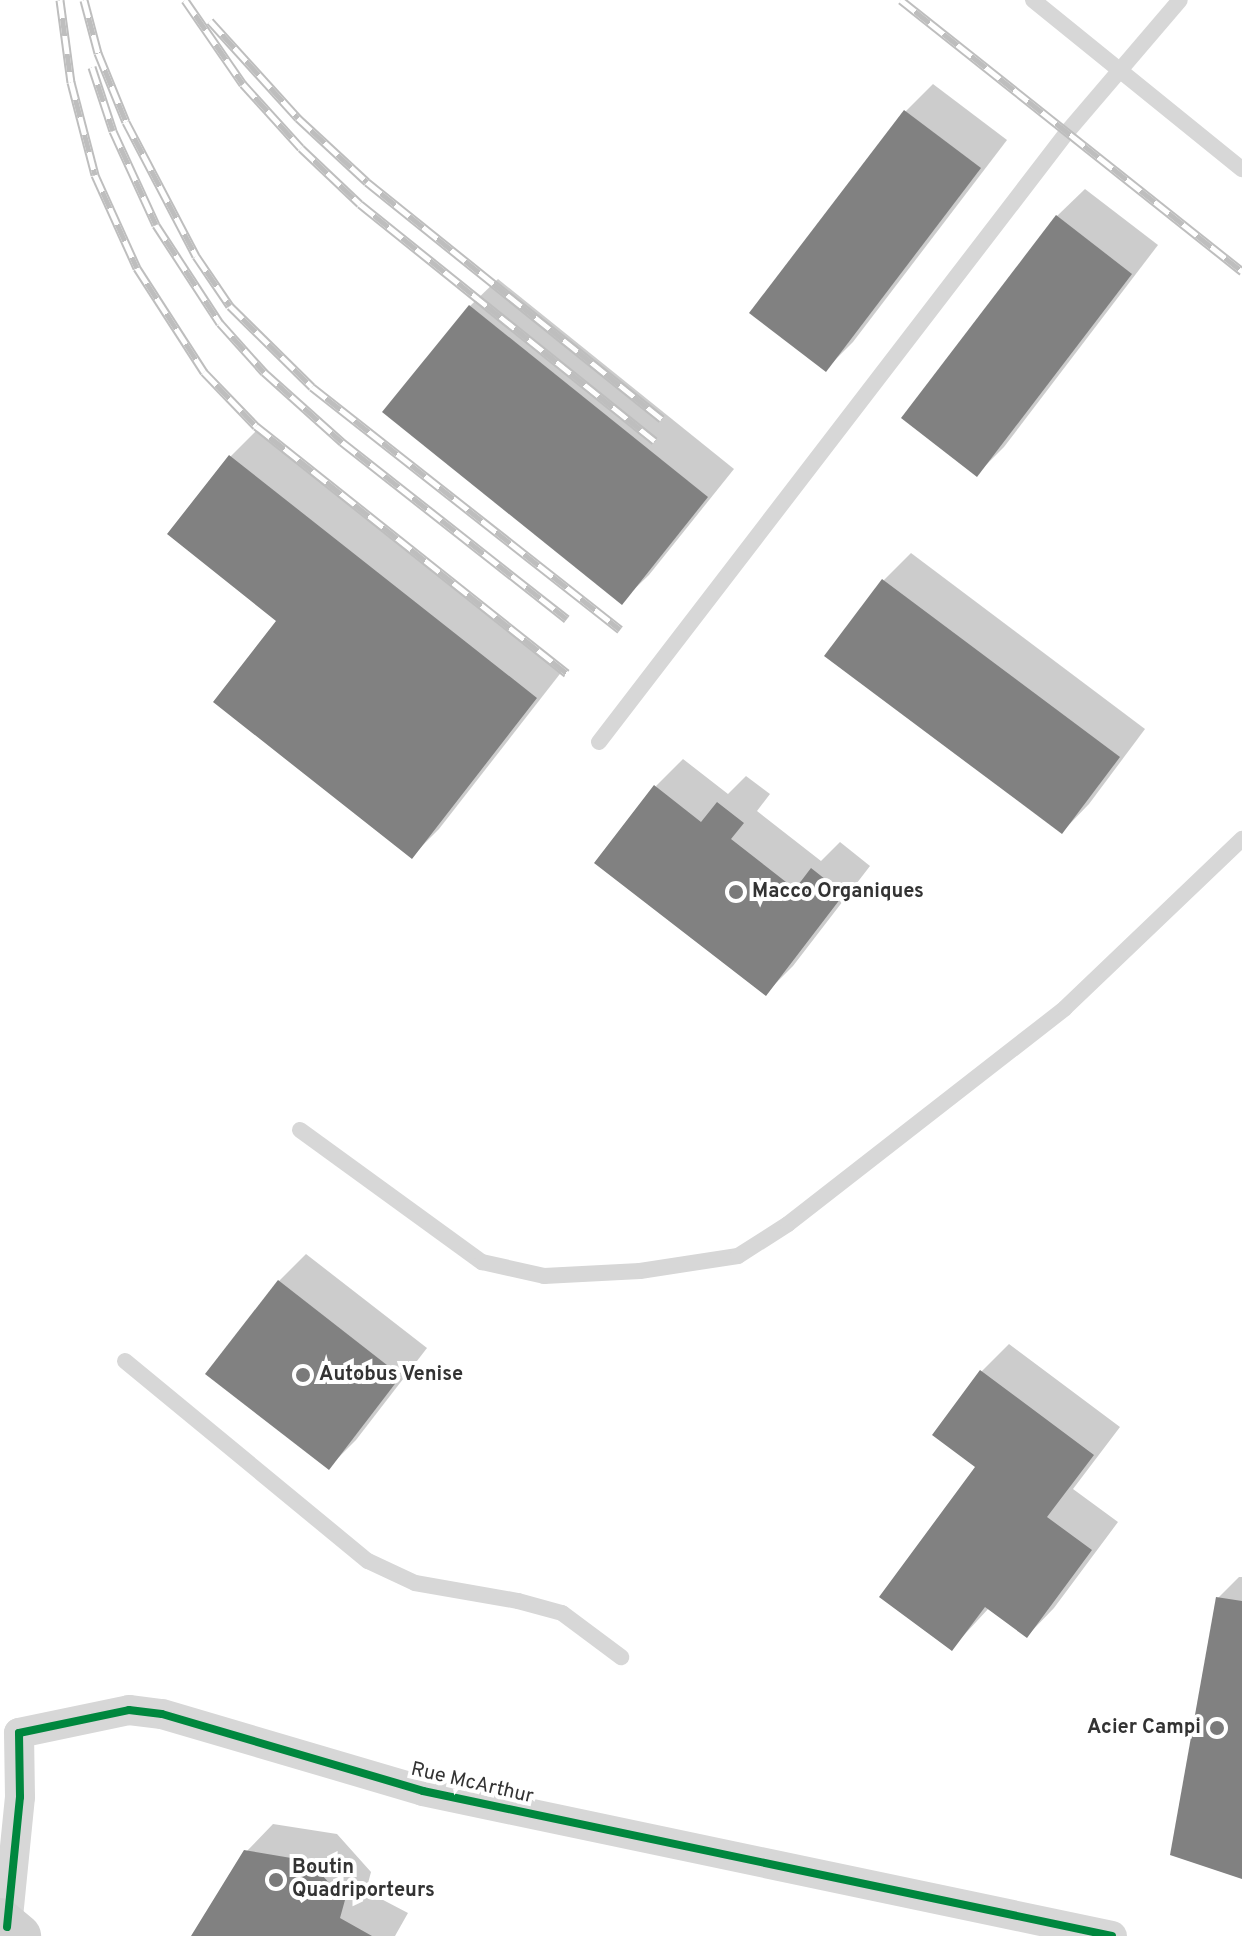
<!DOCTYPE html>
<html>
<head>
<meta charset="utf-8">
<style>
  body { margin:0 }
  #map { position:relative; width:1242px; height:1936px; overflow:hidden; background:#fff; font-family:Overpass,sans-serif }
  div>[style] { position:absolute }
  .shadow>* { inset:0; background:#0003 }
  .building>* { inset:0; background:#818181 }
  .lane>* { height:16px; margin:-8px; padding:0 8px; transform-origin:8px; border-radius:8px; background:#d7d7d7 }
  .street>* { height:30px; margin:-15px; padding:0 15px; transform-origin:15px; border-radius:15px; background:#d7d7d7 }
  .secondary>* { height:44px; margin:-22px; padding:0 22px; transform-origin:22px; border-radius:22px; background:#d0d0d0 }
  .rail>* { height:9px; margin-top:-4.5px; transform-origin:0; background:repeating-linear-gradient(90deg,#fff 0 18px,#bebebe 0 36px); box-sizing:border-box; border-block:2px solid #bebebe }
  .cycleway>* { height:8px; margin:-4px; padding:0 4px; transform-origin:4px; border-radius:4px; background:#00873e }
  .dots>* { width:22px; height:22px; translate:-50% -50%; box-sizing:border-box; border:4px solid #fff; border-radius:50% }
  span { translate:-50% -50%; white-space:nowrap; text-align:center; line-height:1.15; -webkit-text-stroke:8px #fff; paint-order:stroke }
  .poi-label { font-size:20px; color:#333; font-weight:700 }
  .left { translate:0 -50%; text-align:left }
  .right { translate:-100% -50%; text-align:right }
  .street-label { font-size:20px; color:#333 }
</style>
</head>
<body>
<div id="map">
  <div class="shadow">
    <i style="clip-path:polygon(933px 84px,1007px 140px,853px 342px,826px 369px,752px 313px,906px 111px)"></i>
    <i style="clip-path:polygon(1085px 189px,1158px 245px,1004px 447px,977px 474px,903px 417px,1057px 216px)"></i>
    <i style="clip-path:polygon(498px 279px,734px 469px,649px 575px,621px 602px,470px 306px)"></i>
    <i style="clip-path:polygon(258px 429px,563px 670px,439px 829px,412px 856px,279px 620px,230px 457px)"></i>
    <i style="clip-path:polygon(911px 553px,1145px 729px,1089px 804px,1062px 832px,827px 655px,884px 580px)"></i>
    <i style="clip-path:polygon(683px 759px,728px 794px,746px 776px,770px 794px,757px 811px,821px 861px,840px 842px,870px 866px,793px 966px,765px 994px,656px 786px)"></i>
    <i style="clip-path:polygon(306px 1254px,427px 1348px,356px 1440px,329px 1467px,279px 1281px)"></i>
    <i style="clip-path:polygon(1009px 1344px,1120px 1427px,1073px 1489px,1118px 1522px,1054px 1608px,1027px 1636px,989px 1608px,952px 1648px,978px 1467px,935px 1435px,982px 1371px)"></i>
    <i style="clip-path:polygon(1239px 1577px,1242px 1577px,1242px 1877px,1218px 1598px)"></i>
    <i style="clip-path:polygon(273px 1824px,337px 1834px,371px 1872px,366px 1891px,408px 1913px,395px 1936px,194px 1936px,246px 1852px)"></i>
  </div>
  <div class="building">
    <i style="clip-path:polygon(904px 110px,981px 168px,826px 372px,749px 313px)"></i>
    <i style="clip-path:polygon(1056px 215px,1132px 274px,977px 477px,901px 418px)"></i>
    <i style="clip-path:polygon(469px 305px,708px 497px,622px 605px,382px 412px)"></i>
    <i style="clip-path:polygon(229px 455px,537px 698px,412px 859px,213px 702px,276px 621px,167px 534px)"></i>
    <i style="clip-path:polygon(882px 579px,1120px 757px,1062px 834px,824px 656px)"></i>
    <i style="clip-path:polygon(654px 785px,701px 822px,717px 802px,744px 823px,731px 839px,795px 889px,811px 868px,844px 894px,766px 996px,594px 863px)"></i>
    <i style="clip-path:polygon(278px 1280px,401px 1376px,329px 1470px,205px 1374px)"></i>
    <i style="clip-path:polygon(980px 1370px,1094px 1455px,1047px 1517px,1092px 1550px,1027px 1638px,985px 1607px,952px 1651px,879px 1597px,975px 1467px,932px 1435px)"></i>
    <i style="clip-path:polygon(1216px 1597px,1242px 1601px,1242px 1879px,1170px 1855px)"></i>
    <i style="clip-path:polygon(244px 1850px,309px 1861px,345px 1900px,340px 1918px,372px 1936px,191px 1936px)"></i>
  </div>
  <div class="lane">
    <i style="left:1033px;top:0;width:269px;rotate:39deg"></i>
    <i style="left:599px;top:742px;width:770px;rotate:-52.49deg"></i>
    <i style="left:1068px;top:131px;width:172px;rotate:-49.5deg"></i>
    <i style="left:300px;top:1130px;width:225px;rotate:36deg"></i>
    <i style="left:482px;top:1262px;width:64px;rotate:12.7deg"></i>
    <i style="left:544px;top:1276px;width:96px;rotate:-3deg"></i>
    <i style="left:640px;top:1271px;width:99px;rotate:-8.7deg"></i>
    <i style="left:738px;top:1256px;width:59px;rotate:-32.6deg"></i>
    <i style="left:788px;top:1224px;width:351px;rotate:-37.9deg"></i>
    <i style="left:1065px;top:1008px;width:245px;rotate:-43.7deg"></i>
    <i style="left:125px;top:1361px;width:315px;rotate:39.5deg"></i>
    <i style="left:368px;top:1561px;width:52px;rotate:25.1deg"></i>
    <i style="left:415px;top:1583px;width:105px;rotate:9.9deg"></i>
    <i style="left:518px;top:1601px;width:46px;rotate:15.3deg"></i>
    <i style="left:562px;top:1613px;width:74px;rotate:36.7deg"></i>
  </div>
  <div class="street">
    <i style="left:7px;top:1927px;width:131px;rotate:-84.3deg"></i>
    <i style="left:20px;top:1797px;width:64px;rotate:-90.9deg"></i>
    <i style="left:19px;top:1733px;width:112px;rotate:-11.8deg"></i>
    <i style="left:129px;top:1710px;width:33px;rotate:7deg"></i>
    <i style="left:162px;top:1714px;width:272px;rotate:16.4deg"></i>
    <i style="left:423px;top:1791px;width:704px;rotate:11.88deg"></i>
  </div>
  <div class="secondary">
    <i style="left:0;top:1920px;width:25px;rotate:40deg"></i>
  </div>
  <div class="rail">
    <i style="left:60px;top:0;width:83px;rotate:82.4deg"></i>
    <i style="left:71px;top:82px;width:96px;rotate:75.5deg"></i>
    <i style="left:95px;top:175px;width:102px;rotate:65.7deg"></i>
    <i style="left:137px;top:268px;width:124px;rotate:57.2deg"></i>
    <i style="left:204px;top:372px;width:75px;rotate:46.1deg"></i>
    <i style="left:256px;top:426px;width:397px;rotate:38.5deg"></i>
    <i style="left:84px;top:0;width:55px;rotate:75.2deg"></i>
    <i style="left:98px;top:53px;width:74px;rotate:67.9deg"></i>
    <i style="left:126px;top:122px;width:151px;rotate:62.4deg"></i>
    <i style="left:196px;top:256px;width:60px;rotate:55.8deg"></i>
    <i style="left:230px;top:306px;width:115px;rotate:44.6deg"></i>
    <i style="left:312px;top:387px;width:392px;rotate:38.2deg"></i>
    <i style="left:185px;top:0;width:102px;rotate:55.4deg"></i>
    <i style="left:243px;top:84px;width:86px;rotate:47.8deg"></i>
    <i style="left:301px;top:148px;width:81px;rotate:43.5deg"></i>
    <i style="left:360px;top:204px;width:378px;rotate:38.8deg"></i>
    <i style="left:901px;top:0;width:436px;rotate:38.5deg"></i>
    <i style="left:210px;top:21px;width:131px;rotate:47.8deg"></i>
    <i style="left:298px;top:118px;width:94px;rotate:42.8deg"></i>
    <i style="left:367px;top:182px;width:378px;rotate:38.8deg"></i>
    <i style="left:92px;top:67px;width:67px;rotate:71.8deg"></i>
    <i style="left:113px;top:131px;width:103px;rotate:65.4deg"></i>
    <i style="left:156px;top:225px;width:117px;rotate:56.9deg"></i>
    <i style="left:220px;top:323px;width:66px;rotate:48.1deg"></i>
    <i style="left:264px;top:372px;width:105px;rotate:41.9deg"></i>
    <i style="left:342px;top:442px;width:286px;rotate:38.2deg"></i>
  </div>
  <div class="cycleway">
    <i style="left:7px;top:1927px;width:131px;rotate:-84.3deg"></i>
    <i style="left:20px;top:1797px;width:64px;rotate:-90.9deg"></i>
    <i style="left:19px;top:1733px;width:112px;rotate:-11.8deg"></i>
    <i style="left:129px;top:1710px;width:33px;rotate:7deg"></i>
    <i style="left:162px;top:1714px;width:272px;rotate:16.4deg"></i>
    <i style="left:423px;top:1791px;width:704px;rotate:11.88deg"></i>
  </div>
  <div class="dots">
    <i style="left:736px;top:892px;background:#7a7a7a"></i>
    <i style="left:303px;top:1375px;background:#7a7a7a"></i>
    <i style="left:1217px;top:1728px;background:#7a7a7a"></i>
    <i style="left:276px;top:1880px;background:#7a7a7a"></i>
  </div>
  <div class="poi-label">
    <span class="left" style="left:752px;top:892px">Macco Organiques</span>
    <span class="left" style="left:319px;top:1375px">Autobus Venise</span>
    <span class="right" style="left:1201px;top:1728px">Acier Campi</span>
    <span class="left" style="left:292px;top:1880px">Boutin<br>Quadriporteurs</span>
  </div>
  <div class="street-label">
    <span style="left:472px;top:1784px;rotate:13deg">Rue McArthur</span>
  </div>
</div>
</body>
</html>
